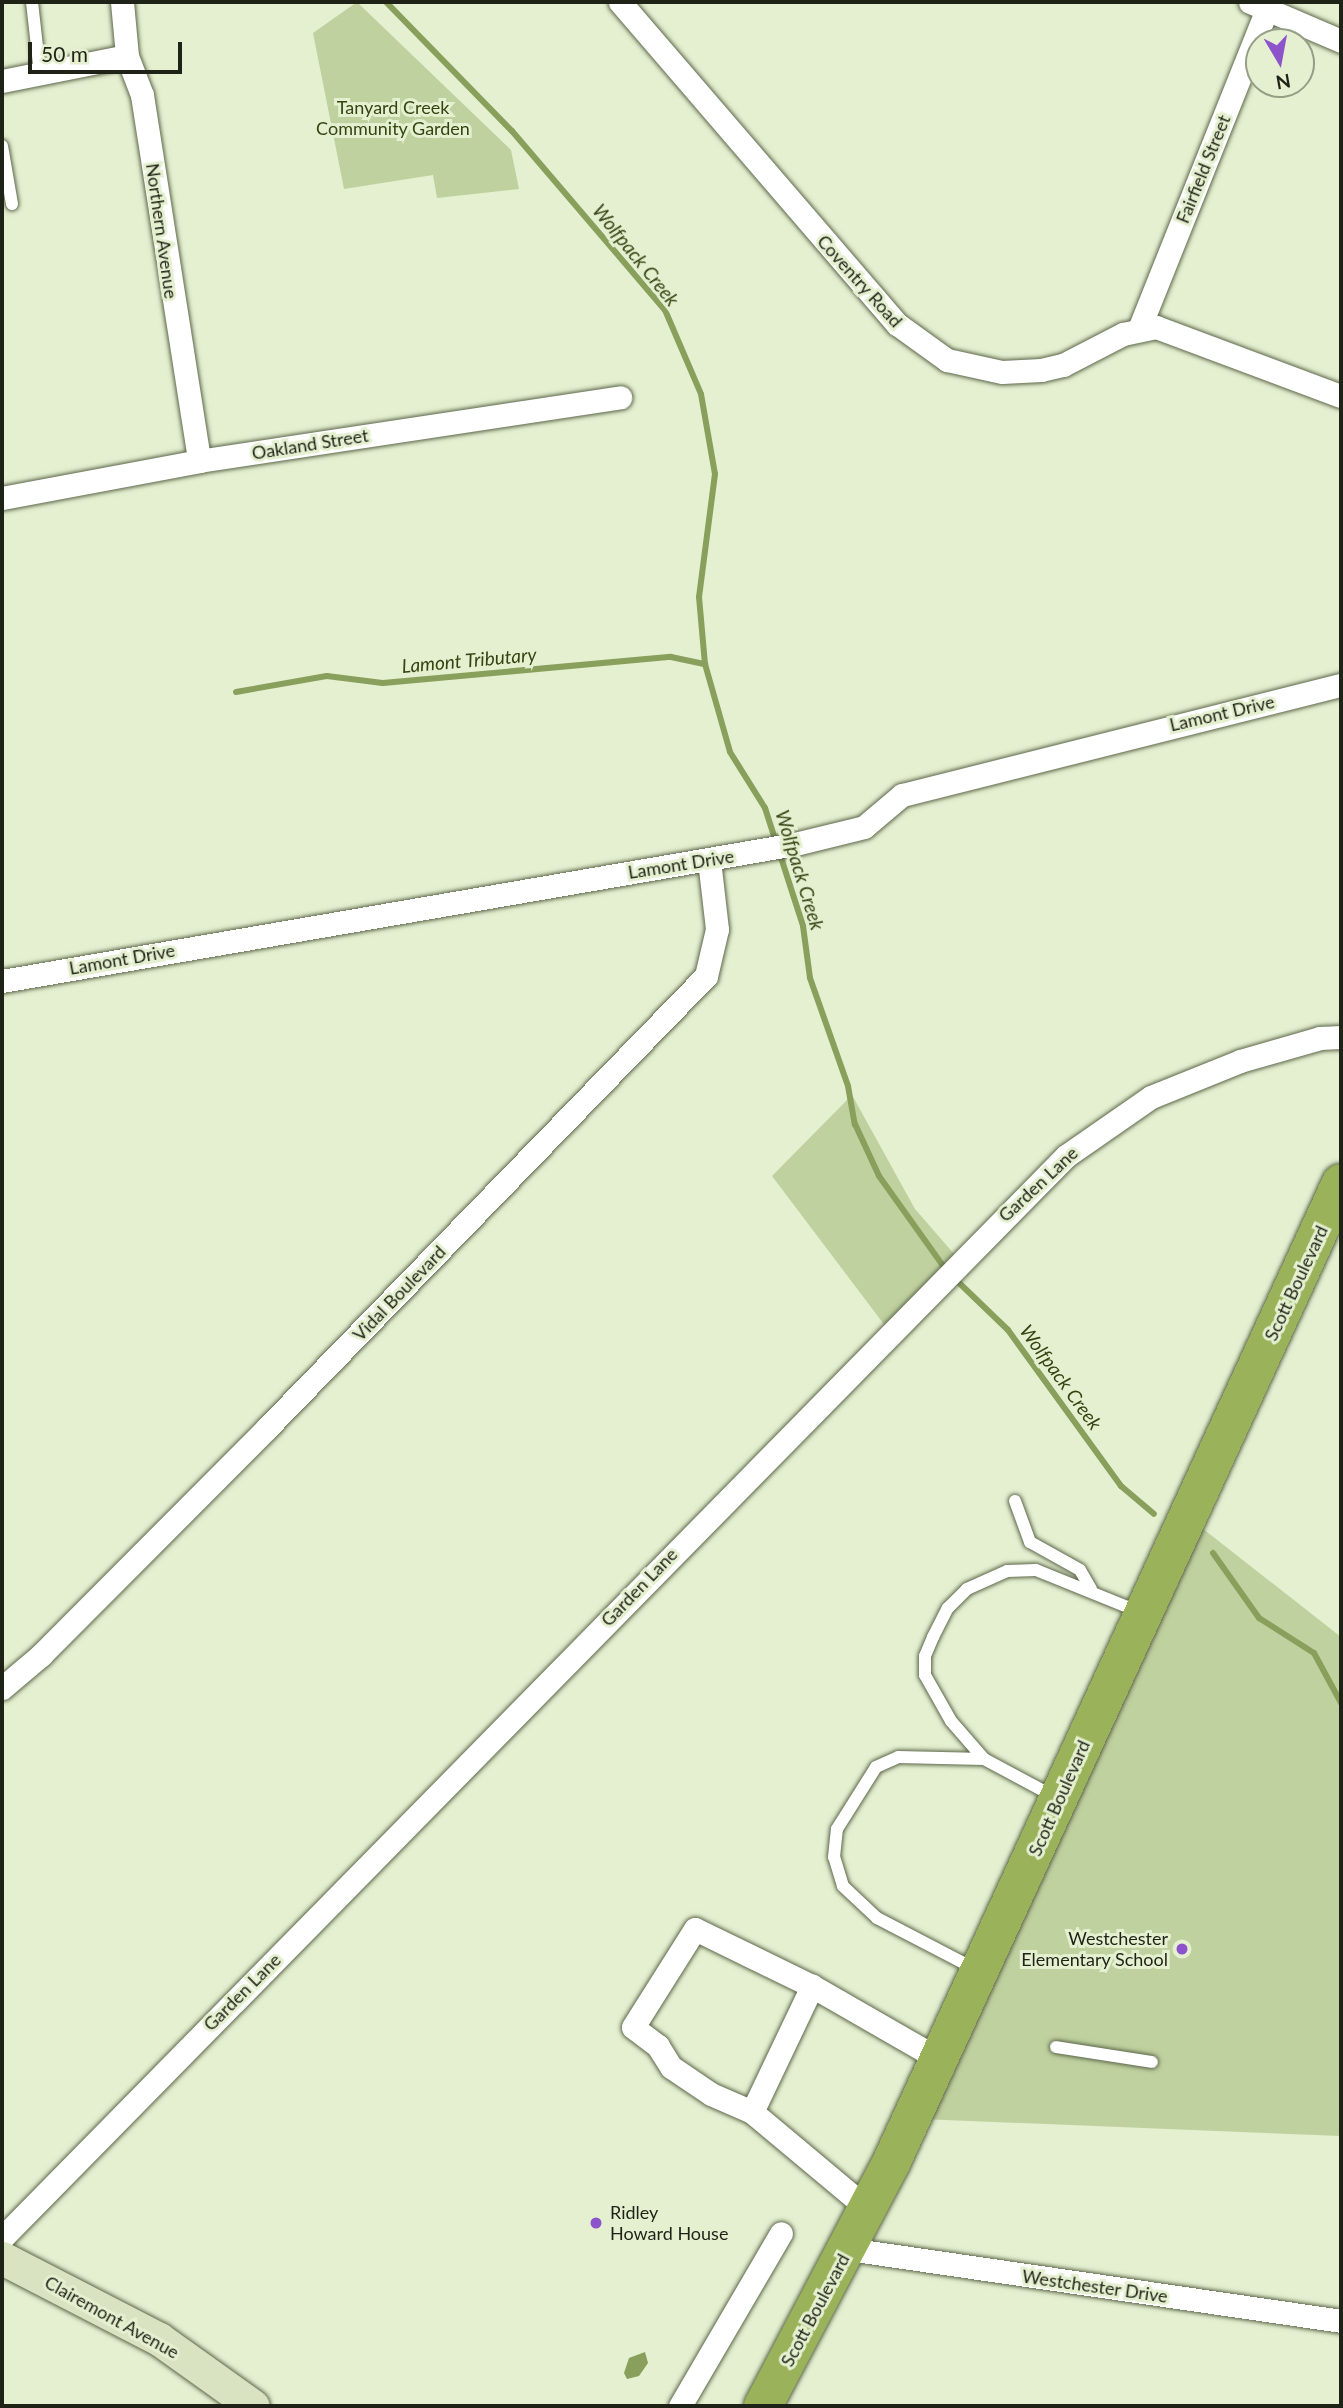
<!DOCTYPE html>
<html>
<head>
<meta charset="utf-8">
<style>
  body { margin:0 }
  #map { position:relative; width:1343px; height:2408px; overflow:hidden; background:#e4f0d0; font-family:Lato,sans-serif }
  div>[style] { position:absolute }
  .green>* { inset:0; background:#bfd19f }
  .water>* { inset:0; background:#899f5c }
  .stream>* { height:6px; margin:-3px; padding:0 3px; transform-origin:3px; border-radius:3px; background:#899f5c }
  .roads { filter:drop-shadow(0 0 2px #5d674b) drop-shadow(0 0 2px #5d674b) }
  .service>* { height:12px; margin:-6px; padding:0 6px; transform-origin:6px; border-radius:6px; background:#fff }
  .minor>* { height:23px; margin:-11.5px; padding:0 11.5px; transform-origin:11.5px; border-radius:11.5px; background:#fff }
  .secondary>* { height:33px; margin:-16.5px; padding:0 16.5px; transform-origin:16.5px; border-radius:16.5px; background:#d9e2c1 }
  .trunk>* { height:38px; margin:-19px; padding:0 19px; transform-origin:19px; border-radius:19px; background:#9ab25a }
  .dots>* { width:19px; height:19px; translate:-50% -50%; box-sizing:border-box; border:4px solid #e4f0d0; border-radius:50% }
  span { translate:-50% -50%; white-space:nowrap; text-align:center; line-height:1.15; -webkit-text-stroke:6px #e4f0d0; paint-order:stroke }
  .park-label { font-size:18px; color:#364411 }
  .street-label { font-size:18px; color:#1f2317 }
  .poi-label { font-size:18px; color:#1f2317 }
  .right { translate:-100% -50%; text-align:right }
  .left { translate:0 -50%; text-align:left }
  .water-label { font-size:19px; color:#354311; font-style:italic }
  .frame { position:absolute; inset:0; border:4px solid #1f2317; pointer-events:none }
  .north { position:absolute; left:1245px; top:28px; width:70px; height:70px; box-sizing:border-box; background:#e4f0d0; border:2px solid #959e86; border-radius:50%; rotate:170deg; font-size:19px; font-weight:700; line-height:28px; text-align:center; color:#1f2317 }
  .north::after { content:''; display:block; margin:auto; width:24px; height:32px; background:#8d53ca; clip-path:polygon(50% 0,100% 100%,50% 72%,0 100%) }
  .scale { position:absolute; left:28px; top:42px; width:154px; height:32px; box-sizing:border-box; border:4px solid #1f2317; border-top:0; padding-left:9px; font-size:21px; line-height:24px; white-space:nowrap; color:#1f2317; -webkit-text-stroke:5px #e4f0d0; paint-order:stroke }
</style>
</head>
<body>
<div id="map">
  <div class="green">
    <i style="clip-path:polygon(357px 2px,511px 150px,519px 189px,437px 198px,433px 175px,344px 189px,313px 33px)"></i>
    <i style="clip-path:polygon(852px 1095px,915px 1209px,961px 1262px,889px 1331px,772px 1176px)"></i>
    <i style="clip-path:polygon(1179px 1510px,1341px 1637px,1341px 2136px,921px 2119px)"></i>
  </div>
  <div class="water">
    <i style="clip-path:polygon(645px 2352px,648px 2363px,639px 2376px,627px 2379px,624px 2373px,629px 2358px)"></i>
  </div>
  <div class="stream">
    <i style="left:386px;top:2px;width:180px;rotate:45.7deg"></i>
    <i style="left:512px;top:131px;width:235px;rotate:49.5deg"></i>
    <i style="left:665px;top:310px;width:91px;rotate:66.8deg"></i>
    <i style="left:701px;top:394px;width:81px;rotate:80.1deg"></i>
    <i style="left:715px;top:474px;width:124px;rotate:97.4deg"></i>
    <i style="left:699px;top:597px;width:67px;rotate:84.9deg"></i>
    <i style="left:705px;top:664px;width:91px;rotate:74.1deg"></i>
    <i style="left:730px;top:752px;width:66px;rotate:58deg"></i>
    <i style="left:765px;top:808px;width:124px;rotate:72.1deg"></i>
    <i style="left:803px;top:926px;width:52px;rotate:82.3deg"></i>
    <i style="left:810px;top:978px;width:114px;rotate:70.6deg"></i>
    <i style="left:848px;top:1086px;width:39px;rotate:80deg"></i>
    <i style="left:855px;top:1124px;width:57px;rotate:65.2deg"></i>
    <i style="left:879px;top:1176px;width:115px;rotate:54.5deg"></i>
    <i style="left:236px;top:692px;width:92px;rotate:-10deg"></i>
    <i style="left:327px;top:676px;width:56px;rotate:7.1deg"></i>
    <i style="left:383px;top:683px;width:289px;rotate:-5.2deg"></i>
    <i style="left:671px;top:657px;width:35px;rotate:12deg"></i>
    <i style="left:954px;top:1278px;width:75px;rotate:43.9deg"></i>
    <i style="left:1008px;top:1330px;width:193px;rotate:54.1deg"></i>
    <i style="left:1121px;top:1486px;width:43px;rotate:40.3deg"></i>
    <i style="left:1213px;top:1553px;width:80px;rotate:54.7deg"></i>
    <i style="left:1259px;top:1618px;width:65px;rotate:32.5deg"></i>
    <i style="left:1314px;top:1653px;width:57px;rotate:61.6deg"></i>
  </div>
  <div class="roads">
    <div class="service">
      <i style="left:32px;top:2px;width:71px;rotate:83.6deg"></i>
      <i style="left:2px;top:146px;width:59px;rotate:80.2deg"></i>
      <i style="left:1015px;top:1501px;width:44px;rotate:69.9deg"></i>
      <i style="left:1030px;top:1542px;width:57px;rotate:29.2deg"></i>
      <i style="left:1080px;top:1570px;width:22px;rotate:60deg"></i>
      <i style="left:1055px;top:1797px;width:81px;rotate:-151.8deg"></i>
      <i style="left:984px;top:1759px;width:50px;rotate:-131deg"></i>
      <i style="left:951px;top:1721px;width:53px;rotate:-119.5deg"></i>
      <i style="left:925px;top:1675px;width:19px;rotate:-90deg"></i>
      <i style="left:925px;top:1656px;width:21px;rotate:-67deg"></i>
      <i style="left:933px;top:1637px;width:33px;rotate:-63deg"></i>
      <i style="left:948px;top:1608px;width:27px;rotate:-45deg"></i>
      <i style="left:967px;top:1589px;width:44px;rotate:-24.2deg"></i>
      <i style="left:1007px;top:1571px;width:29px;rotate:-2deg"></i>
      <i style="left:1036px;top:1570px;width:112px;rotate:22deg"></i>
      <i style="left:977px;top:1970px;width:113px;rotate:-152.5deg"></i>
      <i style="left:877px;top:1918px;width:47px;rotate:-136.7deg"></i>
      <i style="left:843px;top:1886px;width:30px;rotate:-107deg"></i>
      <i style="left:834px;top:1857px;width:28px;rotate:-84deg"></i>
      <i style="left:837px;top:1829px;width:73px;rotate:-57.8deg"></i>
      <i style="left:876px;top:1767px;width:24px;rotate:-24deg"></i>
      <i style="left:898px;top:1757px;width:86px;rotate:1.3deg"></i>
      <i style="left:1056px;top:2047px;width:97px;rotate:8.9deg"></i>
    </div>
    <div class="minor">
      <i style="left:122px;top:2px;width:54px;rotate:84.7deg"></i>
      <i style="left:127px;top:56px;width:42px;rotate:69deg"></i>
      <i style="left:142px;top:95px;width:370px;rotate:81.1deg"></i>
      <i style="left:620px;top:2px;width:425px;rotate:49.3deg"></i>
      <i style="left:897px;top:324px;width:62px;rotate:35.8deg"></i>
      <i style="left:947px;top:360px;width:56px;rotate:12.3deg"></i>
      <i style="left:1002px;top:372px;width:39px;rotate:-3deg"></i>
      <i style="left:1041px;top:370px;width:23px;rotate:-13deg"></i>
      <i style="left:1063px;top:365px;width:68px;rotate:-27.3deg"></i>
      <i style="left:1123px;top:334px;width:34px;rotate:-12deg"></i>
      <i style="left:1156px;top:327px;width:197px;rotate:20.5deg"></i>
      <i style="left:1250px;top:2px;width:99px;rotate:23.2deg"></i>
      <i style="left:2px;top:81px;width:127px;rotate:-11.3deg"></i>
      <i style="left:1139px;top:329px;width:345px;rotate:-68.2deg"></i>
      <i style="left:2px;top:498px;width:200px;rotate:-10.6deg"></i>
      <i style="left:199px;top:461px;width:426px;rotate:-8.6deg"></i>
      <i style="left:2px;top:981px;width:805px;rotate:-9.8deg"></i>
      <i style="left:795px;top:844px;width:71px;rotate:-13.8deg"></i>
      <i style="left:864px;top:827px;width:50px;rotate:-40.1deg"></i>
      <i style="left:902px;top:795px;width:453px;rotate:-14.1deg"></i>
      <i style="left:2px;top:1688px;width:51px;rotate:-40.2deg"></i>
      <i style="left:41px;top:1655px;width:320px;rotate:-45.1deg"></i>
      <i style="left:267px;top:1428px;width:630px;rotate:-45.84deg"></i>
      <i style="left:706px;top:976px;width:48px;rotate:-76.8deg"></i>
      <i style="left:717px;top:929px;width:69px;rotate:-96.6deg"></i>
      <i style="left:752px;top:2112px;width:140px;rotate:-64.5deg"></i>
      <i style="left:868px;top:2209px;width:151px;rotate:-140.1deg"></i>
      <i style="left:752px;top:2112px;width:45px;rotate:-156.3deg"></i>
      <i style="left:711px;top:2094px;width:48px;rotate:-146deg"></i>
      <i style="left:671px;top:2067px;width:25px;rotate:-122deg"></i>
      <i style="left:658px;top:2046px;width:31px;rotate:-143deg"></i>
      <i style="left:633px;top:2027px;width:116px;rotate:-57.7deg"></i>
      <i style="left:695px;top:1929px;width:130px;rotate:26deg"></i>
      <i style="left:812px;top:1986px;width:146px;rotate:29.9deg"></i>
      <i style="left:2px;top:2238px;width:1518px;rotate:-45.48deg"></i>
      <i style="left:1066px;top:1156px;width:103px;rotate:-34.8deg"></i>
      <i style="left:1151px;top:1097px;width:96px;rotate:-22deg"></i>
      <i style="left:1240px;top:1061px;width:83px;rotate:-16deg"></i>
      <i style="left:1320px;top:1038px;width:21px;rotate:-3deg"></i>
      <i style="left:848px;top:2249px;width:498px;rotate:8.3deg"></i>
      <i style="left:680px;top:2406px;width:200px;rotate:-59.7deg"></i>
    </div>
    <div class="secondary">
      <i style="left:2px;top:2258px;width:177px;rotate:27.3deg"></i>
      <i style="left:159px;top:2339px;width:115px;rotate:35.5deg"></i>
    </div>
    <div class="trunk">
      <i style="left:763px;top:2406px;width:277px;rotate:-62.2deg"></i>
      <i style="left:892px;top:2161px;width:1076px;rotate:-65.34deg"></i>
    </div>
  </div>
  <div class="dots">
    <i style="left:1182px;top:1949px;background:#8d53ca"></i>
    <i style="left:596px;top:2223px;background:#8d53ca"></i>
  </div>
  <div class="park-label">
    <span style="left:393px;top:118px">Tanyard Creek<br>Community Garden</span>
  </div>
  <div class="street-label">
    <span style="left:1203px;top:169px;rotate:-68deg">Fairfield Street</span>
    <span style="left:162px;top:231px;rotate:82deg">Northern Avenue</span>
    <span style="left:860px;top:281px;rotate:48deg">Coventry Road</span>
    <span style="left:310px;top:444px;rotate:-9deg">Oakland Street</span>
    <span style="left:1222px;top:713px;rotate:-13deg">Lamont Drive</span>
    <span style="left:681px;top:864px;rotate:-9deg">Lamont Drive</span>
    <span style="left:122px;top:959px;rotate:-10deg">Lamont Drive</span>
    <span style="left:1038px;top:1184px;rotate:-43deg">Garden Lane</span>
    <span style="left:1296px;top:1283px;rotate:-65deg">Scott Boulevard</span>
    <span style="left:399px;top:1293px;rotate:-46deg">Vidal Boulevard</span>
    <span style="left:639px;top:1587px;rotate:-46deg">Garden Lane</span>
    <span style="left:1059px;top:1798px;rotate:-66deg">Scott Boulevard</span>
    <span style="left:242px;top:1992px;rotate:-45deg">Garden Lane</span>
    <span style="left:1095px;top:2286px;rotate:8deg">Westchester Drive</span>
    <span style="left:815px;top:2310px;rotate:-62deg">Scott Boulevard</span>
    <span style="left:112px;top:2317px;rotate:29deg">Clairemont Avenue</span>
  </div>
  <div class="poi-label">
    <span class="right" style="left:1168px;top:1949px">Westchester<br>Elementary School</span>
    <span class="left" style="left:610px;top:2223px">Ridley<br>Howard House</span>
  </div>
  <div class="water-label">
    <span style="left:636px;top:255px;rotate:51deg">Wolfpack Creek</span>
    <span style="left:469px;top:660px;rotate:-5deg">Lamont Tributary</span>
    <span style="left:800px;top:870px;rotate:73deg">Wolfpack Creek</span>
    <span style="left:1061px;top:1377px;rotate:54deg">Wolfpack Creek</span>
  </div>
  <div class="frame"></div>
  <div class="north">N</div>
  <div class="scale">50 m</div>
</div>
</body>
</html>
